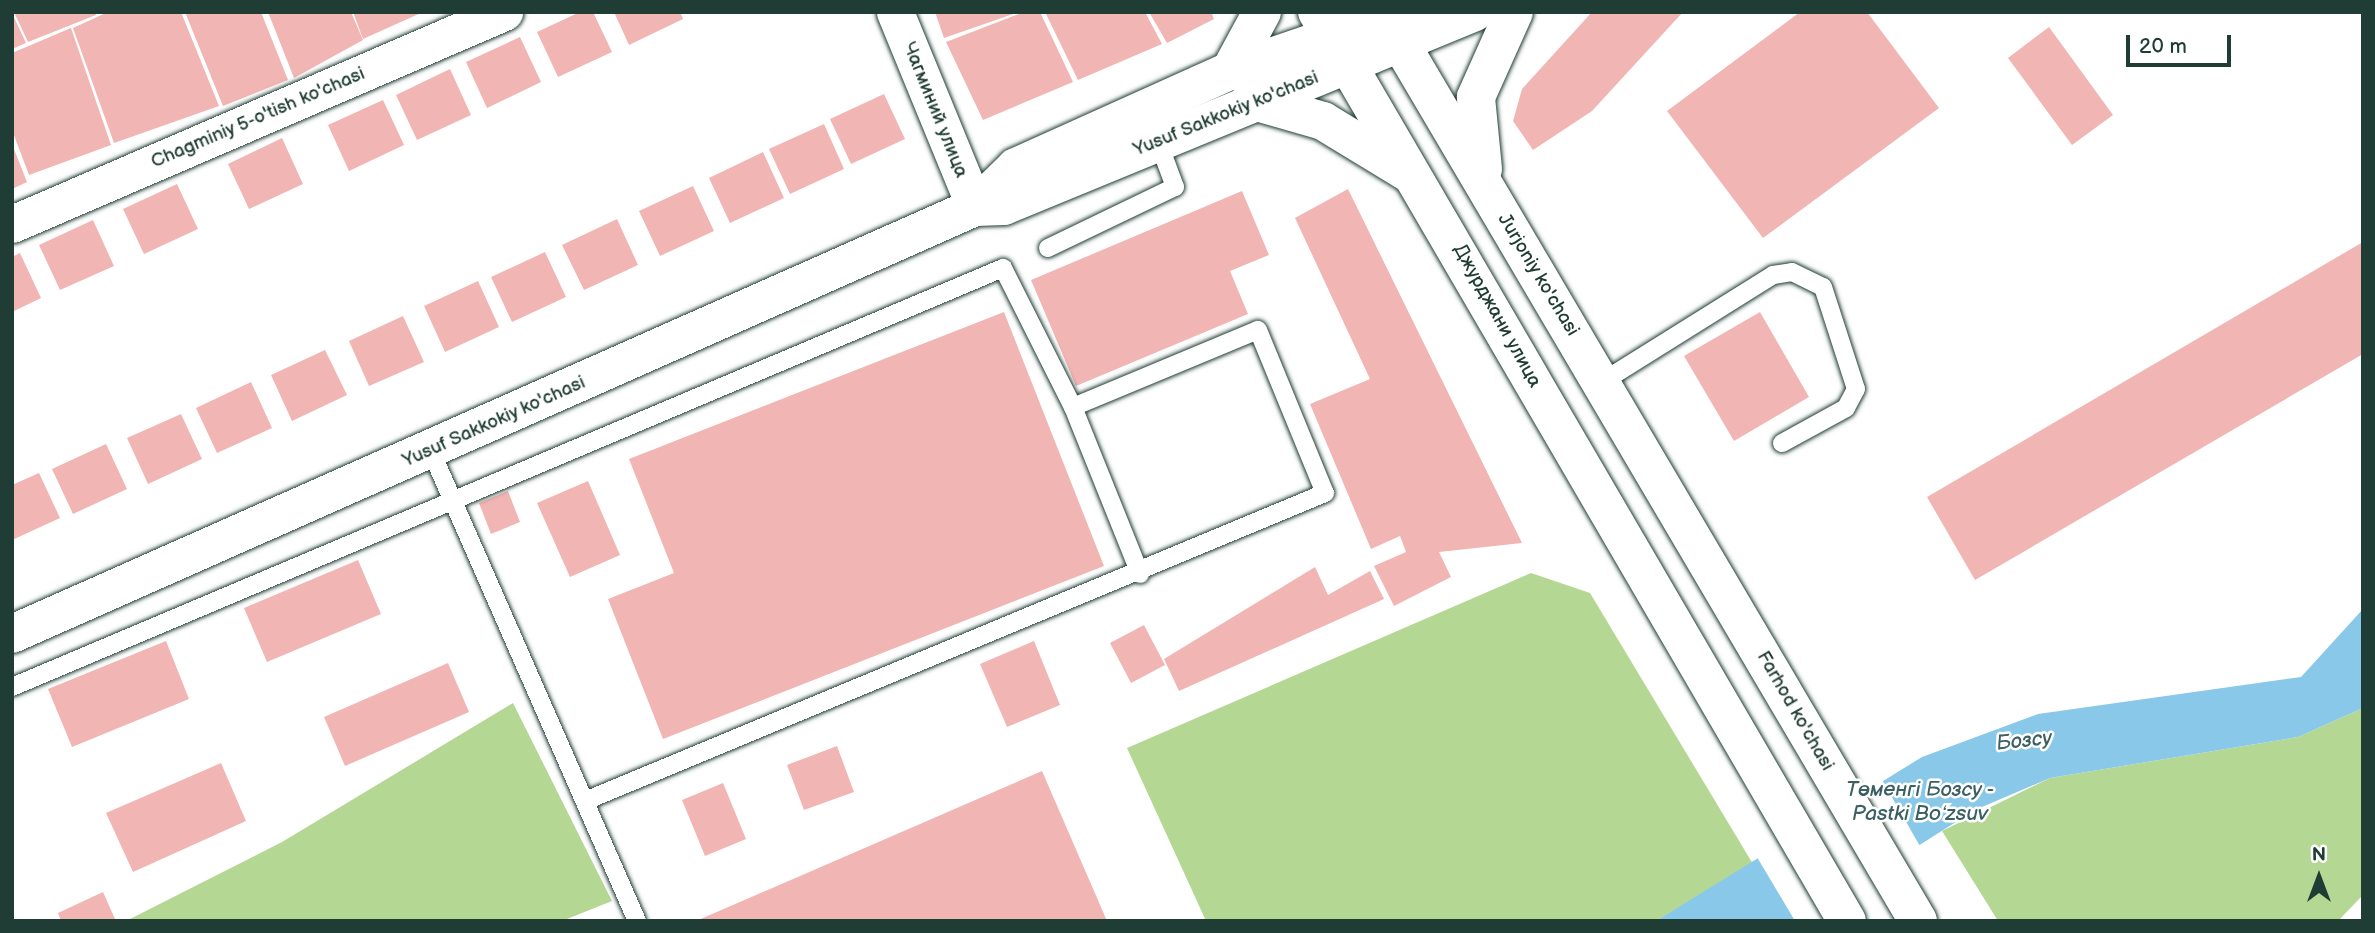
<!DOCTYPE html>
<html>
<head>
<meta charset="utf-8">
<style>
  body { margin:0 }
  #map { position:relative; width:2375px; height:933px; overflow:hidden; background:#fff; font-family:"Balsamiq Sans",sans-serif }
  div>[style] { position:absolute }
  .green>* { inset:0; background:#b4d893 }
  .water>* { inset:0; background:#8ac8ea }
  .pier>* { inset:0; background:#fff }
  .building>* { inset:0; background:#f1b5b3 }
  .roads { filter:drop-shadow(0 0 2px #1f3d34) drop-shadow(0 0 2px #1f3d34) }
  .lane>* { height:18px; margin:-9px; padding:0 9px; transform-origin:9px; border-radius:9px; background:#fff }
  .street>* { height:37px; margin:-18.5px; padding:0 18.5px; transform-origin:18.5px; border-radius:18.5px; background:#fff }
  .secondary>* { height:38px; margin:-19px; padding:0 19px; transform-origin:19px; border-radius:19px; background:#fff }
  .primary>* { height:38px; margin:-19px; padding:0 19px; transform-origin:19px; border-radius:19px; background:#fff }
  span { translate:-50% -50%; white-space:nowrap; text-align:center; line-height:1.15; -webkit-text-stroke:5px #fff; paint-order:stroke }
  .street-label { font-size:19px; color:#1f3d34 }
  .water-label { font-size:21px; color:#3a6062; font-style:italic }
  .frame { position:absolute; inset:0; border:14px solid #1f3d34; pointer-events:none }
  .north { position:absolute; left:2284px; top:842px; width:70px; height:70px; -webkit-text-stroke:5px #fff; paint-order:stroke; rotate:0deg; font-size:19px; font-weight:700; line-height:28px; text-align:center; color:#1f3d34 }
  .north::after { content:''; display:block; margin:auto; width:24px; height:32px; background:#1f3d34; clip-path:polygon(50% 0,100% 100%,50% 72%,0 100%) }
  .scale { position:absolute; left:2126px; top:35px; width:105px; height:32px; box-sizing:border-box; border:4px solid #1f3d34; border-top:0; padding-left:9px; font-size:21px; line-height:24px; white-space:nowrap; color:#1f3d34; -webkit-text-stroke:5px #fff; paint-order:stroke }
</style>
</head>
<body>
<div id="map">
  <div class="green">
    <i style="clip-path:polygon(1531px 573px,1590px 593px,1753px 864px,1656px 921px,1206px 921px,1127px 748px)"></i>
    <i style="clip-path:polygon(513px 703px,612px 901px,562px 921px,126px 921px,282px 842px)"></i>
    <i style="clip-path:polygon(2363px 708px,2363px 895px,2338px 921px,1998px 921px,1942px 831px,2050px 778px,2298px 737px)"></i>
  </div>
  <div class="water">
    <i style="clip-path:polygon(2363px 609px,2363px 708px,2298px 737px,2050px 778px,1975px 810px,1799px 921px,1656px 921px,1922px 757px,2038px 714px,2301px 677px)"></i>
  </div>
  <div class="pier">
    <i style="clip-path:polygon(1881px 778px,1921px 848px,1806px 921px,1795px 921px,1757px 857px)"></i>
  </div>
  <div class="building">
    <i style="clip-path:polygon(14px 12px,95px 12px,96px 15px,28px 42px)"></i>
    <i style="clip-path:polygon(108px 12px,181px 12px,219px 106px,114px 143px,73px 28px)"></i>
    <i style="clip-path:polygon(185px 12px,261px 12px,288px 80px,223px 106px)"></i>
    <i style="clip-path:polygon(268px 12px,351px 12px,363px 40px,294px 78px)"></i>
    <i style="clip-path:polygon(353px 12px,423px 12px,363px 39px)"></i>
    <i style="clip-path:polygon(580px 12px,593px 12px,612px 52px,558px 77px,537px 32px)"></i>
    <i style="clip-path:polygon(614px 12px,680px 12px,683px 19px,629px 45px)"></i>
    <i style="clip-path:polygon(935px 12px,1016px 12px,1016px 13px,944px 38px)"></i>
    <i style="clip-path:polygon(1024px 12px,1040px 12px,1073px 82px,983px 120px,946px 42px)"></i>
    <i style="clip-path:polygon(1045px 12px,1145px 12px,1162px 44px,1078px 80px)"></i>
    <i style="clip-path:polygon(1149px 12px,1211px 12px,1214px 19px,1167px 43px)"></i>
    <i style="clip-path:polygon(1592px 12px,1683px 12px,1592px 111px,1533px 150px,1513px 121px,1522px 89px)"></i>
    <i style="clip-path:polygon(1800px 12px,1867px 12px,1939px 108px,1763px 238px,1667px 111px)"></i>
    <i style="clip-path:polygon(12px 13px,26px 43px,12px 49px)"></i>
    <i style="clip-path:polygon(2049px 27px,2113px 115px,2072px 145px,2008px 58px)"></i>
    <i style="clip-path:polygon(71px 28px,111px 145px,29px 175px,12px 130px,12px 53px)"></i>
    <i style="clip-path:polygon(520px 37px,541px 82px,487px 108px,466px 62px)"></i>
    <i style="clip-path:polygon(450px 69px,471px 115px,417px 140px,396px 95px)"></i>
    <i style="clip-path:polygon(884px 94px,905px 139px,851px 164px,830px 119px)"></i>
    <i style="clip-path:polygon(383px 100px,404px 145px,349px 171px,328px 125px)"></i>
    <i style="clip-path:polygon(824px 124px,844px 169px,790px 194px,769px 149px)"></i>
    <i style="clip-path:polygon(282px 138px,303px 184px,249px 209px,228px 164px)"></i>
    <i style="clip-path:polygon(12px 144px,27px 182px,12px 189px)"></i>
    <i style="clip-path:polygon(763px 152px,784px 198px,730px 223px,709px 178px)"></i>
    <i style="clip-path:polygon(177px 184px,198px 229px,144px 254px,123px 209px)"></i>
    <i style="clip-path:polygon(693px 186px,714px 231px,660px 256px,639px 211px)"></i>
    <i style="clip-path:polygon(1348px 189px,1522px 543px,1439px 552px,1451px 577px,1394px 606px,1374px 566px,1406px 552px,1400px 536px,1371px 549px,1310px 404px,1370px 379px,1295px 218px)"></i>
    <i style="clip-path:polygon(1242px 191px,1269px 255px,1230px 271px,1248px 314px,1076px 386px,1031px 280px)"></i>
    <i style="clip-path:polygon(617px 219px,638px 265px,584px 290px,562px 245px)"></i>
    <i style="clip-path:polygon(93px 220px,114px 266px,60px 290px,39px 245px)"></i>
    <i style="clip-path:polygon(2363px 242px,2363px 354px,1975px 580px,1927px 497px)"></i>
    <i style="clip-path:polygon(545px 252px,566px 297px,512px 322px,491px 277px)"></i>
    <i style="clip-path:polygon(20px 253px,41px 298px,12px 312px,12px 257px)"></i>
    <i style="clip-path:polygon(478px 281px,499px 327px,445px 352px,424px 306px)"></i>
    <i style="clip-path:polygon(1004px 312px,1104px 566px,663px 739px,608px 599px,674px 573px,629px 459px)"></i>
    <i style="clip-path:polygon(1760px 312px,1809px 397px,1734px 441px,1684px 356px)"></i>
    <i style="clip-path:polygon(403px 316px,424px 362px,369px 386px,349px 341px)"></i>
    <i style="clip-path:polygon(325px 350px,347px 395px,292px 421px,271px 375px)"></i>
    <i style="clip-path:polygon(251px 382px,272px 428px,217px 453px,196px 408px)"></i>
    <i style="clip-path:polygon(181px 414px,202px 459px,148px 484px,127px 438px)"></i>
    <i style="clip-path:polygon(106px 444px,127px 489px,73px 514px,52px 469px)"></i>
    <i style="clip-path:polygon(39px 473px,60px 518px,12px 540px,12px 485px)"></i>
    <i style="clip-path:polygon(588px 481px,620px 555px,570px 577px,537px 503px)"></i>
    <i style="clip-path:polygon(508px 491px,520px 522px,491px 534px,479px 503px)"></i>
    <i style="clip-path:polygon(358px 560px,381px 614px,267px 662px,244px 608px)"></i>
    <i style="clip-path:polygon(1315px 567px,1328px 595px,1370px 571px,1384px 599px,1179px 691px,1164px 659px)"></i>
    <i style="clip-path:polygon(1144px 625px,1165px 665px,1131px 683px,1110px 643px)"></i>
    <i style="clip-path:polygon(166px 641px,189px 699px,72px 747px,48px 689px)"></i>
    <i style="clip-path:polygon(1034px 641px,1060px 705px,1007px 727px,980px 664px)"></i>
    <i style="clip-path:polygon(448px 663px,469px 712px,345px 766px,324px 717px)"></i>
    <i style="clip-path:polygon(837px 746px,854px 792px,804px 810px,787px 765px)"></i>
    <i style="clip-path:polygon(221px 763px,246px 821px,133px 872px,106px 813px)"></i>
    <i style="clip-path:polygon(1042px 771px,1107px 921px,696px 921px)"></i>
    <i style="clip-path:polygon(723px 783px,746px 839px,705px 856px,682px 800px)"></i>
    <i style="clip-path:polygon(103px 892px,115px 919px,61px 921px,58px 913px)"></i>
  </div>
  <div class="roads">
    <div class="lane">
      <i style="left:1048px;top:248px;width:141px;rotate:-25.7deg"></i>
      <i style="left:1175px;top:187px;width:49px;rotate:-110.3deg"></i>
      <i style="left:1602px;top:382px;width:202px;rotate:-32deg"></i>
      <i style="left:1773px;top:275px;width:19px;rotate:-9deg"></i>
      <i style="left:1792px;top:272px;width:34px;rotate:26deg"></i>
      <i style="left:1823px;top:287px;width:107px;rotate:72.1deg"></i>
      <i style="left:1856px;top:389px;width:21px;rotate:118deg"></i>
      <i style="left:1846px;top:408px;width:73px;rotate:151.3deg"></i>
      <i style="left:1073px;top:407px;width:180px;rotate:68.1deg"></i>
      <i style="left:431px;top:451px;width:513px;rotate:66.33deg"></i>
      <i style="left:12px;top:687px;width:1076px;rotate:-22.92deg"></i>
      <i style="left:1003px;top:268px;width:156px;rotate:63.3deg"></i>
      <i style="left:1073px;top:407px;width:200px;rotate:-22.6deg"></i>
      <i style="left:1258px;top:330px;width:176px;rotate:67.7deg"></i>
      <i style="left:1325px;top:493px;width:802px;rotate:157.4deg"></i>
    </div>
    <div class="street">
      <i style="left:895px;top:12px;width:211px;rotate:67.7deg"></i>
      <i style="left:12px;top:224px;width:536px;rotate:-23.31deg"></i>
    </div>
    <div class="secondary">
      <i style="left:975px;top:207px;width:29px;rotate:-2deg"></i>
      <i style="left:1004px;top:206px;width:509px;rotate:-22.39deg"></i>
      <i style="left:12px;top:634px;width:1053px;rotate:-23.91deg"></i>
      <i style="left:975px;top:207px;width:57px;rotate:-44.3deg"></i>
      <i style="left:1016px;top:167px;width:235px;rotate:-24.2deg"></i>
      <i style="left:1230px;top:71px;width:183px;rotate:-18.8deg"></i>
    </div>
    <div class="primary">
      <i style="left:1317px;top:12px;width:1052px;rotate:59.76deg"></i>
      <i style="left:1382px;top:12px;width:1055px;rotate:59.47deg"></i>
      <i style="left:1230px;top:71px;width:67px;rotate:-61.5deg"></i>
      <i style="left:1250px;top:100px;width:76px;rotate:16deg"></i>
      <i style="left:1323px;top:121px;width:102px;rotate:31.3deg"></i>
      <i style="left:1483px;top:169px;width:72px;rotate:-95.6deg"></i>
      <i style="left:1476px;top:97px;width:93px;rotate:-65.9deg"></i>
    </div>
  </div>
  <div class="street-label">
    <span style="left:935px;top:110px;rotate:68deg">Чагминий улица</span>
    <span style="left:1226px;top:114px;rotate:-22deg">Yusuf Sakkokiy ko'chasi</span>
    <span style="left:258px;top:118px;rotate:-23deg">Chagminiy 5-o'tish ko'chasi</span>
    <span style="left:1538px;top:275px;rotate:59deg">Jurjoniy ko'chasi</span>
    <span style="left:1497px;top:316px;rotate:61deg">Джурджани улица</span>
    <span style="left:494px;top:422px;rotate:-24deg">Yusuf Sakkokiy ko'chasi</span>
    <span style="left:1795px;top:711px;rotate:60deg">Farhod ko'chasi</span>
  </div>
  <div class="water-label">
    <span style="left:2024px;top:741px;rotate:-6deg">Бозсу</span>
    <span style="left:1920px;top:802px">Төменгі Бозсу -<br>Pastki Boʻzsuv</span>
  </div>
  <div class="frame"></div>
  <div class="north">N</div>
  <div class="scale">20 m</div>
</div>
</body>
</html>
